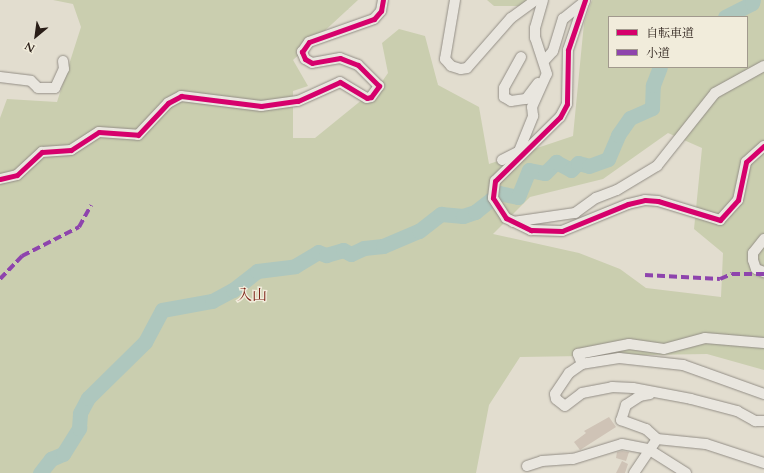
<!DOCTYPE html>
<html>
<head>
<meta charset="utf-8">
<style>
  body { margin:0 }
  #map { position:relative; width:764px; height:473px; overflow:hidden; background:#e2ddcf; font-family:Cardo,"Noto Serif JP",serif }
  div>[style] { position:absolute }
  .green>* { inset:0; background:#caceaf }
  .river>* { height:15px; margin:-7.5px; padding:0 7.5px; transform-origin:7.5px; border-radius:7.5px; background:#aec7be }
  .building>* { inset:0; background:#cfc3b6 }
  .roads { filter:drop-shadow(0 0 1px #938e86) drop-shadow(0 0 1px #938e86) }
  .minor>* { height:10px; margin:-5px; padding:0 5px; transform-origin:5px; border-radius:5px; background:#e9e6df }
  .quiet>* { height:4px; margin-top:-2px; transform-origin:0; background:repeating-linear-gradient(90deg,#8e44ad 0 8px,transparent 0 12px) }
  .cycleway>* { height:5px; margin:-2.5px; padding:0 2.5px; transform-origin:2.5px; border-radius:2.5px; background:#d6006c }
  span { translate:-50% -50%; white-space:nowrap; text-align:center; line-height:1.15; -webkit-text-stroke:3px #f1ecdb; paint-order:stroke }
  .neighbourhood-label { font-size:15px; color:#7a1f14 }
  .legend { position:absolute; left:608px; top:16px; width:140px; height:52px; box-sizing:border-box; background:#f1ecdb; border:1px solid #a1998d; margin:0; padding:5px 7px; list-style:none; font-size:12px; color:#291d17 }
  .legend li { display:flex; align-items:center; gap:8px; height:20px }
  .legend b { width:20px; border:1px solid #a1998d }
  .north { position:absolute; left:16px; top:16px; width:40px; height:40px; -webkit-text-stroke:3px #f1ecdb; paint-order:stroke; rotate:209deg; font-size:11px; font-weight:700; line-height:16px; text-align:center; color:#291d17 }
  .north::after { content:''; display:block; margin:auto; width:14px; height:18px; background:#291d17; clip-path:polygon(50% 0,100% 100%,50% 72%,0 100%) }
</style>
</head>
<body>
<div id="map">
  <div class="green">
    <i style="clip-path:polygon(evenodd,53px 0,358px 0,293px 60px,308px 86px,293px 91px,293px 138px,315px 138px,379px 86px,388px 73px,382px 43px,399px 29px,425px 36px,438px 85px,479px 107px,489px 164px,573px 136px,584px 23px,592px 0,764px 0,764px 370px,707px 354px,520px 357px,489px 405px,476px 473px,0 473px,0 118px,7px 99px,57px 102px,81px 27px,73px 4px,53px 0,609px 17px,747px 17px,747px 67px,609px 67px,609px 17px,53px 0,668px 133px,702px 148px,694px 229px,723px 253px,721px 297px,646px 288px,620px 269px,579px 253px,493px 234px,530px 197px,603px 179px,668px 133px)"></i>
    <i style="clip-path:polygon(487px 0,528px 0,528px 6px,494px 6px)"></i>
  </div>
  <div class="river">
    <i style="left:725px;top:17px;width:30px;rotate:-27deg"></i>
    <i style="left:752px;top:3px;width:3px;rotate:-72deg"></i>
    <i style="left:40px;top:473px;width:18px;rotate:-52deg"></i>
    <i style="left:51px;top:459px;width:13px;rotate:-23deg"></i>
    <i style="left:63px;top:454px;width:31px;rotate:-58deg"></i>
    <i style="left:79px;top:428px;width:15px;rotate:-86deg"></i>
    <i style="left:80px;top:413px;width:17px;rotate:-62deg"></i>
    <i style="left:88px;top:398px;width:80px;rotate:-44.5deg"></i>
    <i style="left:145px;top:342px;width:36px;rotate:-62deg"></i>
    <i style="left:162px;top:310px;width:51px;rotate:-10.2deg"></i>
    <i style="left:212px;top:301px;width:24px;rotate:-28deg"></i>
    <i style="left:233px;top:290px;width:31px;rotate:-38deg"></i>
    <i style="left:257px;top:271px;width:38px;rotate:-7deg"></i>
    <i style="left:295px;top:266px;width:27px;rotate:-31deg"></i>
    <i style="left:318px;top:252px;width:9px;rotate:21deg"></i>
    <i style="left:326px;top:255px;width:18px;rotate:-16deg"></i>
    <i style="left:343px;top:250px;width:9px;rotate:27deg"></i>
    <i style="left:351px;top:254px;width:14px;rotate:-25deg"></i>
    <i style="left:364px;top:248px;width:19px;rotate:-6deg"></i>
    <i style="left:383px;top:246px;width:39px;rotate:-23deg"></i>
    <i style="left:419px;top:231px;width:28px;rotate:-38deg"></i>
    <i style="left:441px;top:214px;width:22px;rotate:5deg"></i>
    <i style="left:463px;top:216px;width:13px;rotate:-18deg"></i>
    <i style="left:475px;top:212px;width:31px;rotate:-38deg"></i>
    <i style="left:499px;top:193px;width:19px;rotate:12deg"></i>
    <i style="left:518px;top:197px;width:29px;rotate:-68deg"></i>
    <i style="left:529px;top:170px;width:16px;rotate:11deg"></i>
    <i style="left:545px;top:173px;width:16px;rotate:-45deg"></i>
    <i style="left:556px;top:162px;width:17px;rotate:28deg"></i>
    <i style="left:571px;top:170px;width:10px;rotate:-45deg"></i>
    <i style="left:578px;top:163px;width:11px;rotate:15deg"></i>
    <i style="left:589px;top:166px;width:20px;rotate:-20deg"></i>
    <i style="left:608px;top:159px;width:26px;rotate:-67deg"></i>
    <i style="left:618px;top:135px;width:21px;rotate:-55deg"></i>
    <i style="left:630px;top:118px;width:24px;rotate:-24deg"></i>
    <i style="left:652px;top:108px;width:23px;rotate:-88deg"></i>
    <i style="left:653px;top:85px;width:19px;rotate:-69deg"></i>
  </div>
  <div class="building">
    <i style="clip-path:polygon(609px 417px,616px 427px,580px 450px,574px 442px,586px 433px,584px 431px)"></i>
    <i style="clip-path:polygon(622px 451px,629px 452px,626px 461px,616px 458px,617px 452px)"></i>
    <i style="clip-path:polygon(622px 461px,628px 464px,625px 473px,616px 473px)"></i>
  </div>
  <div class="roads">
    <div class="minor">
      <i style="left:455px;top:0;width:60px;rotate:99.6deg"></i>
      <i style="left:445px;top:59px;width:9px;rotate:49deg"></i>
      <i style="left:451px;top:66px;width:10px;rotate:17deg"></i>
      <i style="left:461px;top:69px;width:6px;rotate:-9deg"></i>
      <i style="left:467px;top:68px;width:67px;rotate:-48.7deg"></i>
      <i style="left:511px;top:18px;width:31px;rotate:-36deg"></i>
      <i style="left:585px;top:0;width:53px;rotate:108.8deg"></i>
      <i style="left:568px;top:50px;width:54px;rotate:91.1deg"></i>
      <i style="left:567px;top:104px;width:15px;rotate:118deg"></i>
      <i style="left:560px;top:117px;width:91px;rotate:135.4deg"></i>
      <i style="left:495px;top:181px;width:17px;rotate:97deg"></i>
      <i style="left:493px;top:198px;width:24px;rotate:57deg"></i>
      <i style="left:506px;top:218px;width:28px;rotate:26deg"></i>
      <i style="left:531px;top:230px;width:31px;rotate:2deg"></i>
      <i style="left:562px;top:231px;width:71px;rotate:-22.2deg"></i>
      <i style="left:628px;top:204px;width:17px;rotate:-13deg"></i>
      <i style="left:645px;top:200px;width:13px;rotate:4deg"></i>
      <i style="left:658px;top:201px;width:65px;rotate:17deg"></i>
      <i style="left:720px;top:220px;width:27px;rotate:-48deg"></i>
      <i style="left:738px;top:200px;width:39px;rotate:-78deg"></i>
      <i style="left:746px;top:162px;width:24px;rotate:-42deg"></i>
      <i style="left:521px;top:57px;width:35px;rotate:119deg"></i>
      <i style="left:504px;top:88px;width:9px;rotate:90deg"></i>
      <i style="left:504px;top:97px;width:8px;rotate:30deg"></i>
      <i style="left:511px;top:101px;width:15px;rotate:-8deg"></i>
      <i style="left:526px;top:99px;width:20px;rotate:-53deg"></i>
      <i style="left:544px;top:61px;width:13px;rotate:-48deg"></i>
      <i style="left:553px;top:51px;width:34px;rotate:-73deg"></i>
      <i style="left:563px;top:19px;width:28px;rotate:-39deg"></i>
      <i style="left:0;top:77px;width:31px;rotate:7deg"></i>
      <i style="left:31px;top:81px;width:10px;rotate:45deg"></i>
      <i style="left:38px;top:88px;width:17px"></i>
      <i style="left:55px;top:88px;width:21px;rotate:-65deg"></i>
      <i style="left:64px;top:69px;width:8px;rotate:-97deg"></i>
      <i style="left:519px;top:151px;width:38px;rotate:-68deg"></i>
      <i style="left:533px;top:116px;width:9px;rotate:-96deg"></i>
      <i style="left:532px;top:107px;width:36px;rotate:-66deg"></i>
      <i style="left:547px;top:74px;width:38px;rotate:-108deg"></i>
      <i style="left:535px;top:38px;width:10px;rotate:-90deg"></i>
      <i style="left:535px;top:28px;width:29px;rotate:-74deg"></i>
      <i style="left:502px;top:160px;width:25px;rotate:-27deg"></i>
      <i style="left:0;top:179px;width:17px;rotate:-13deg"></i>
      <i style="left:17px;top:175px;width:34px;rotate:-43deg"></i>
      <i style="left:42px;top:152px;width:29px;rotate:-4deg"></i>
      <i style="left:71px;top:150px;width:33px;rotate:-33deg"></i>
      <i style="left:99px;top:132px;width:39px;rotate:4deg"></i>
      <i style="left:138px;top:135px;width:44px;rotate:-46.8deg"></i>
      <i style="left:168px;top:103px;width:15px;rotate:-28deg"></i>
      <i style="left:181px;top:96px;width:81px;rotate:7.1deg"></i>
      <i style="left:261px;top:106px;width:37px;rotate:-8deg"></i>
      <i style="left:298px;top:101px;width:46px;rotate:-24.3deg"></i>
      <i style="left:340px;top:82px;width:31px;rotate:31deg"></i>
      <i style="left:367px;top:98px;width:4px;rotate:-14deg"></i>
      <i style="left:371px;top:97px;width:14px;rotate:-54deg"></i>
      <i style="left:379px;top:86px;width:30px;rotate:-135deg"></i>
      <i style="left:358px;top:65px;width:19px;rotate:-159deg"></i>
      <i style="left:340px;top:58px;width:28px;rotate:170deg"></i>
      <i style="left:312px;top:63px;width:8px;rotate:-150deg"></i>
      <i style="left:305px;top:59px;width:8px;rotate:-113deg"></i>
      <i style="left:302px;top:52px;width:12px;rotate:-55deg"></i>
      <i style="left:309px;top:42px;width:69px;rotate:-19.5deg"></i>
      <i style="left:374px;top:19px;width:11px;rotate:-49deg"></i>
      <i style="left:381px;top:11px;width:11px;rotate:-80deg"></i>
      <i style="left:513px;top:222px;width:63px;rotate:-8.3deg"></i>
      <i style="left:575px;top:213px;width:26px;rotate:-36deg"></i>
      <i style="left:596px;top:198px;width:22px;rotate:-21deg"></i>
      <i style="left:617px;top:190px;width:47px;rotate:-31deg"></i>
      <i style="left:657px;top:166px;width:93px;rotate:-51.5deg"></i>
      <i style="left:715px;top:93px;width:56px;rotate:-28.9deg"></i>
      <i style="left:764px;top:239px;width:18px;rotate:128deg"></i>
      <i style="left:753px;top:253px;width:7px;rotate:90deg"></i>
      <i style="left:753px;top:260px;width:9px;rotate:72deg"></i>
      <i style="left:756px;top:269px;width:9px;rotate:21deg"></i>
      <i style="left:582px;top:364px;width:11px;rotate:-112deg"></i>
      <i style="left:578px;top:354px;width:52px;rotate:-11.1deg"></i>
      <i style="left:629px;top:344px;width:35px;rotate:8deg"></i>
      <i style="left:664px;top:349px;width:42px;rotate:-15deg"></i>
      <i style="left:705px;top:338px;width:59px;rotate:4.8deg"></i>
      <i style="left:650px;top:394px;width:10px;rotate:169deg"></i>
      <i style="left:640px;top:396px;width:17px;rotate:147deg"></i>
      <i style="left:626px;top:405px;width:16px;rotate:108deg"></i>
      <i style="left:621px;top:420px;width:27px;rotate:20deg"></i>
      <i style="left:646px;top:429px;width:15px;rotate:42deg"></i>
      <i style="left:764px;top:394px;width:86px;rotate:-160.3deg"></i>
      <i style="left:683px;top:365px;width:64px;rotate:-173.8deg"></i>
      <i style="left:619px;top:358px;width:37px;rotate:171deg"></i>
      <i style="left:582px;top:364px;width:16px;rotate:145deg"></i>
      <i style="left:569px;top:373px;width:25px;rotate:124deg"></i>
      <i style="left:555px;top:394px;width:5px;rotate:79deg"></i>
      <i style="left:556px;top:399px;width:11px;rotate:38deg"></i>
      <i style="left:565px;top:406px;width:21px;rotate:-37deg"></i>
      <i style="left:582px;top:393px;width:31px;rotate:-11deg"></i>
      <i style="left:612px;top:387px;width:21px;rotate:3deg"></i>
      <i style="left:633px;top:388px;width:59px;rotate:10.7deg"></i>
      <i style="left:691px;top:399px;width:48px;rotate:14.6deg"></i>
      <i style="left:737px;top:411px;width:21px;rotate:29deg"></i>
      <i style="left:755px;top:421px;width:9px"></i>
      <i style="left:527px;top:466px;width:16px;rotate:-18deg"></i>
      <i style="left:542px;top:461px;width:31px;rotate:-4deg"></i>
      <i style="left:573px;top:459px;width:51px;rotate:-17deg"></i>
      <i style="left:622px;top:444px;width:26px;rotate:11deg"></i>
      <i style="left:648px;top:449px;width:45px;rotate:32.3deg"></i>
      <i style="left:634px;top:473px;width:41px;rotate:-55.9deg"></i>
      <i style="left:657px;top:439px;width:49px;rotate:5.8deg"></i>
      <i style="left:706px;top:444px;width:61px;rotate:18.1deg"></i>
    </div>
  </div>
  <div class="quiet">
    <i style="left:645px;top:275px;width:75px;rotate:3.1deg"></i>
    <i style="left:720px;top:279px;width:13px;rotate:-23deg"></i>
    <i style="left:732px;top:274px;width:32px"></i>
    <i style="left:0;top:279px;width:32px;rotate:-46deg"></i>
    <i style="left:22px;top:256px;width:64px;rotate:-27deg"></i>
    <i style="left:79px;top:227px;width:25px;rotate:-61deg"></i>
  </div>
  <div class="cycleway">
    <i style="left:585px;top:0;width:53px;rotate:108.8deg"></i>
    <i style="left:568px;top:50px;width:54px;rotate:91.1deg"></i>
    <i style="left:567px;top:104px;width:15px;rotate:118deg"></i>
    <i style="left:560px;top:117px;width:91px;rotate:135.4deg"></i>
    <i style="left:495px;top:181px;width:17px;rotate:97deg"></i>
    <i style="left:493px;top:198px;width:24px;rotate:57deg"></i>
    <i style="left:506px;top:218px;width:28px;rotate:26deg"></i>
    <i style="left:531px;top:230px;width:31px;rotate:2deg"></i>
    <i style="left:562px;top:231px;width:71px;rotate:-22.2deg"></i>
    <i style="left:628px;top:204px;width:17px;rotate:-13deg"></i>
    <i style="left:645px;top:200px;width:13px;rotate:4deg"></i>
    <i style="left:658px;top:201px;width:65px;rotate:17deg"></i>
    <i style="left:720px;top:220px;width:27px;rotate:-48deg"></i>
    <i style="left:738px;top:200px;width:39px;rotate:-78deg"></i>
    <i style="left:746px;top:162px;width:24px;rotate:-42deg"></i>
    <i style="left:0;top:179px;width:17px;rotate:-13deg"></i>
    <i style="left:17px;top:175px;width:34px;rotate:-43deg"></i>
    <i style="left:42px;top:152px;width:29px;rotate:-4deg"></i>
    <i style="left:71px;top:150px;width:33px;rotate:-33deg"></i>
    <i style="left:99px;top:132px;width:39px;rotate:4deg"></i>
    <i style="left:138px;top:135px;width:44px;rotate:-46.8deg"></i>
    <i style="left:168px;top:103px;width:15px;rotate:-28deg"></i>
    <i style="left:181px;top:96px;width:81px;rotate:7.1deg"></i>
    <i style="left:261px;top:106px;width:37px;rotate:-8deg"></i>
    <i style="left:298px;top:101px;width:46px;rotate:-24.3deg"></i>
    <i style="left:340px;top:82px;width:31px;rotate:31deg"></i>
    <i style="left:367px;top:98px;width:4px;rotate:-14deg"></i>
    <i style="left:371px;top:97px;width:14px;rotate:-54deg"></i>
    <i style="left:379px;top:86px;width:30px;rotate:-135deg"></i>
    <i style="left:358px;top:65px;width:19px;rotate:-159deg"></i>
    <i style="left:340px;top:58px;width:28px;rotate:170deg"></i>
    <i style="left:312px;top:63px;width:8px;rotate:-150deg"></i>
    <i style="left:305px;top:59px;width:8px;rotate:-113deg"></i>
    <i style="left:302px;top:52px;width:12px;rotate:-55deg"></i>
    <i style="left:309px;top:42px;width:69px;rotate:-19.5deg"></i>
    <i style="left:374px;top:19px;width:11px;rotate:-49deg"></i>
    <i style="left:381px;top:11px;width:11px;rotate:-80deg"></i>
  </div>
  <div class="neighbourhood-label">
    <span style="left:252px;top:296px">入山</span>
  </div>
  <ul class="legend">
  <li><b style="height:5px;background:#d6006c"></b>自転車道</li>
  <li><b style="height:5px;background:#8e44ad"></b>小道</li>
  </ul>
  <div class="north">N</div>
</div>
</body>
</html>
